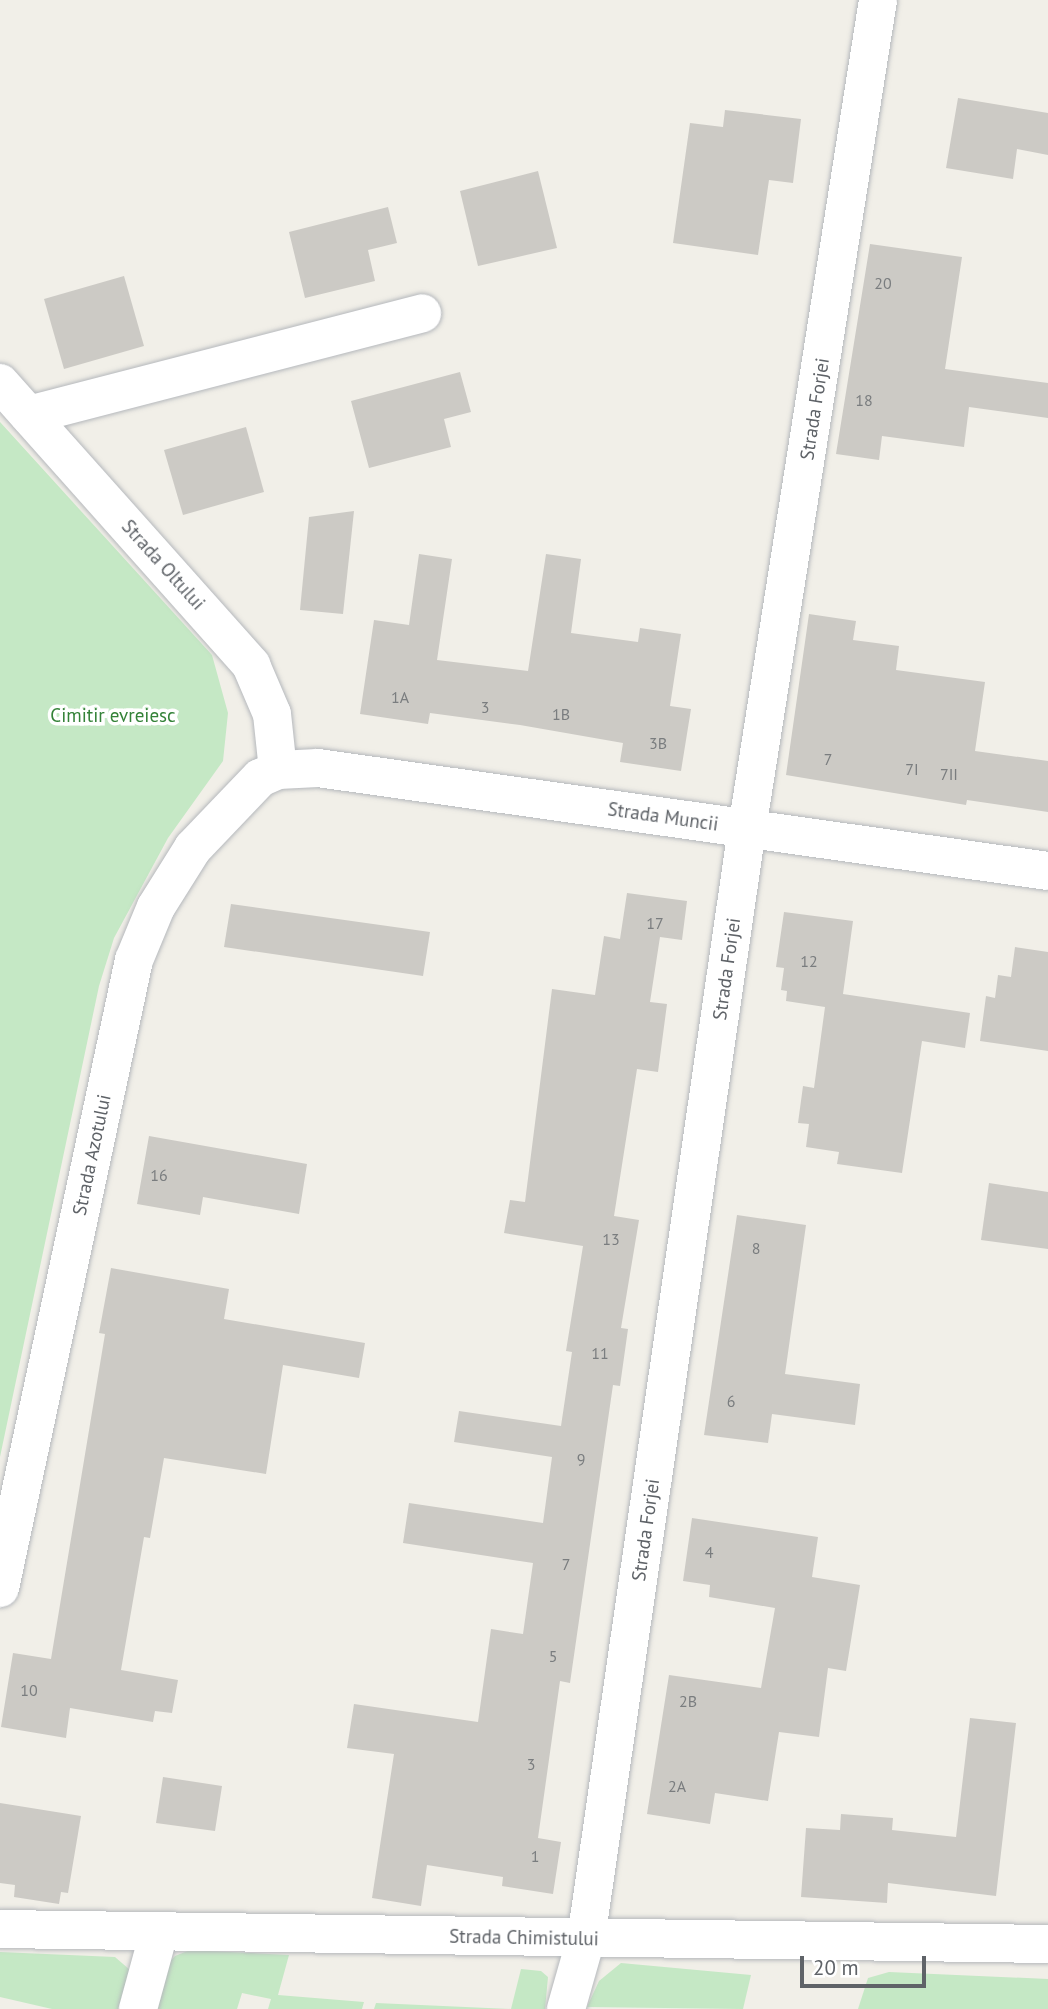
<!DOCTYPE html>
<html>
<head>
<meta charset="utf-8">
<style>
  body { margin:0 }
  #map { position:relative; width:1048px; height:2009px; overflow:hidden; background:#f1efe8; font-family:"PT Sans",sans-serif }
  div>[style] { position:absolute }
  .green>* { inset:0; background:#c5e8c5 }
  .building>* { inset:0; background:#cccac5 }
  .roads { filter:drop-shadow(0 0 2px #b5b8bc) drop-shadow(0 0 2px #b5b8bc) }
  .minor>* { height:38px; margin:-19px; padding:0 19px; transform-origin:19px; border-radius:19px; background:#fff }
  span { translate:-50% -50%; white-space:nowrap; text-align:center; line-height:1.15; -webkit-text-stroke:7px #fff; paint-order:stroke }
  .number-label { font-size:16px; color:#7a7d7f }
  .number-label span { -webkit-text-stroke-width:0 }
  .street-label { font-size:19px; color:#5f6368 }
  .park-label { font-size:19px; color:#348238 }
  .scale { position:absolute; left:800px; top:1956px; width:126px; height:32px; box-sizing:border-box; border:4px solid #5f6368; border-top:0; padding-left:9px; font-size:21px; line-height:24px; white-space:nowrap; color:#5f6368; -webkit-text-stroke:5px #fff; paint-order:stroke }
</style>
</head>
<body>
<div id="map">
  <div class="green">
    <i style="clip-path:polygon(0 422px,212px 655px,228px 713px,223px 761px,168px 838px,114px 938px,99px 986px,0 1457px)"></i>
    <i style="clip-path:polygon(190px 1950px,289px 1955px,278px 1995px,364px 2002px,362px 2009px,268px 2009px,271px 1999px,242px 1993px,237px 2009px,151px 2009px,166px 1966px,175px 1956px)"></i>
    <i style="clip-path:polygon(0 1952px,115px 1957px,130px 1970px,123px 2009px,52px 2009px,0 1997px)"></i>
    <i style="clip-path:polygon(621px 1963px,751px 1975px,743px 2009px,587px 2007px,599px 1981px)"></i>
    <i style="clip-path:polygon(521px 1969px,541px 1971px,548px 1977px,545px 2009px,374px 2009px,376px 2003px,511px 2009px)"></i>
    <i style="clip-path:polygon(889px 1972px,1048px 1979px,1048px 2009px,858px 2009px,868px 1978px)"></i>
  </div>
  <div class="building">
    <i style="clip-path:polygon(958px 98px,1048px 113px,1048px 155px,1017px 149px,1013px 179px,946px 168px)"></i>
    <i style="clip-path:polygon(725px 110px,801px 119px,793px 183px,769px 180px,758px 255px,673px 243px,690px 123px,723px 127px)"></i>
    <i style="clip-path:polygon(538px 171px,557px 248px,478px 266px,460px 191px)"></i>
    <i style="clip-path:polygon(388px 207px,397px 243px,368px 250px,375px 281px,305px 298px,289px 232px)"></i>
    <i style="clip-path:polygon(870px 244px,962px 257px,945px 369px,1048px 383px,1048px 418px,969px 407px,964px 447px,882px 436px,879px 460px,836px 454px)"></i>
    <i style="clip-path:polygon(124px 276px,144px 346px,64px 369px,44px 299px)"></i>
    <i style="clip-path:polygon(460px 372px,471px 412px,444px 419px,451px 447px,369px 468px,351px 401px)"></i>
    <i style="clip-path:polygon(246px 427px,264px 492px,183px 515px,164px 450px)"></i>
    <i style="clip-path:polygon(354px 511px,343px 614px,300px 610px,309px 517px)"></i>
    <i style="clip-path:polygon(419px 554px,452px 559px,437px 660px,528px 671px,546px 554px,581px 559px,571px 633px,638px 642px,640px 628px,681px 634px,670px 706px,691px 709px,681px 771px,620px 762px,623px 743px,520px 725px,430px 713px,428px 724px,360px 714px,374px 620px,409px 625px)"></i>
    <i style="clip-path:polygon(809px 614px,856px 621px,853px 640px,899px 646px,896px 670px,985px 682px,975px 751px,1048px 761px,1048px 812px,967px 800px,966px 805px,786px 775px)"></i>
    <i style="clip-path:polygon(627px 893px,687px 901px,682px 940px,660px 937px,650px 1002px,667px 1004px,658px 1072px,637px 1069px,614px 1216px,639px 1220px,621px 1328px,628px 1329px,620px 1386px,613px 1385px,570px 1683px,560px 1681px,538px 1838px,561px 1842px,553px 1894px,502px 1886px,503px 1877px,427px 1865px,421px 1906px,372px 1898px,394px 1754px,347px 1748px,354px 1704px,478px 1722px,491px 1629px,523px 1634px,533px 1563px,403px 1543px,409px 1503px,543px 1523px,552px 1457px,454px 1442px,459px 1411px,561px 1426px,572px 1352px,566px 1351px,583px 1246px,504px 1233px,510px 1200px,525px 1202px,552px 989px,595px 995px,604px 936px,620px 939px)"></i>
    <i style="clip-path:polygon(231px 904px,430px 932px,423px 976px,224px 947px)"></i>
    <i style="clip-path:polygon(784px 912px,853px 921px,843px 994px,970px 1013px,965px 1048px,922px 1041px,902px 1173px,837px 1164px,839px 1152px,806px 1147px,809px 1124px,798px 1123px,803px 1086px,814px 1088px,825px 1007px,786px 1001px,787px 991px,781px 990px,784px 968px,776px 967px)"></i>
    <i style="clip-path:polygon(1015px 947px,1048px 952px,1048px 1051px,980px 1041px,986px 996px,995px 998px,998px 975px,1011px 977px)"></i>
    <i style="clip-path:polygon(149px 1136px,307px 1164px,299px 1214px,203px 1197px,200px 1215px,137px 1204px)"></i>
    <i style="clip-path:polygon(989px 1183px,1048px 1192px,1048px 1249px,981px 1240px)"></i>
    <i style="clip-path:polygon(737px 1215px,806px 1225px,785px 1374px,860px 1384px,855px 1425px,772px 1414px,768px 1443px,704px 1435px)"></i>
    <i style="clip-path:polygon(111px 1268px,229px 1289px,224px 1319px,365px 1343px,359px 1378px,283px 1365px,266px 1474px,164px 1458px,150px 1538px,144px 1537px,121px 1670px,178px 1680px,172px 1713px,155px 1711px,153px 1722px,70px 1708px,66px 1738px,1px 1727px,13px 1653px,51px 1659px,105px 1334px,99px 1333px)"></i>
    <i style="clip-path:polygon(692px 1518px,818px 1537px,812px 1577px,860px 1585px,846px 1671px,828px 1668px,819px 1737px,779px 1732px,768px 1801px,715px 1793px,710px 1824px,647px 1814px,669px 1675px,761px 1688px,775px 1608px,709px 1597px,710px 1585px,683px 1581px)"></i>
    <i style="clip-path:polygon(970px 1718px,1016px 1723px,996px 1896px,888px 1883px,887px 1903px,801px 1897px,806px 1828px,840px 1830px,841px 1814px,893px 1818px,892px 1830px,956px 1837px)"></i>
    <i style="clip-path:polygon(163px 1777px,222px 1786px,215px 1831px,156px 1823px)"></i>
    <i style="clip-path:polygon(0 1803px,81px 1816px,68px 1893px,61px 1892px,59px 1904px,14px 1897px,15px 1885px,0 1883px)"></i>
  </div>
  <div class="roads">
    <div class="minor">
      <i style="left:0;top:383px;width:378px;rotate:48.3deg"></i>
      <i style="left:251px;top:665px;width:53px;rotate:66.8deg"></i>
      <i style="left:272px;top:714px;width:56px;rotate:83.9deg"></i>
      <i style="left:29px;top:415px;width:406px;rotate:-14.5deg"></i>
      <i style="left:0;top:1588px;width:642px;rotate:-77.96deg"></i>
      <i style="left:134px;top:960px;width:57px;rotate:-67.5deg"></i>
      <i style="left:156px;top:907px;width:70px;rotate:-57.9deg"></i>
      <i style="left:193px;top:848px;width:97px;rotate:-46.3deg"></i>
      <i style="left:260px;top:778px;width:20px;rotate:-24deg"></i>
      <i style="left:278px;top:770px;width:40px;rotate:-2.9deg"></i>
      <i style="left:318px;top:768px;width:737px;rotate:8.03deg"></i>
      <i style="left:0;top:1929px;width:1048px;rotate:0.82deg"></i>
      <i style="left:138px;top:2009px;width:80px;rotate:-74.7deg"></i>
      <i style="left:566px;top:2009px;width:73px;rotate:-74.1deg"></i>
      <i style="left:586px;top:1939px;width:1122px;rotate:-81.75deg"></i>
      <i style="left:747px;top:829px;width:839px;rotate:-81.02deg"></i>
    </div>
  </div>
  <div class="number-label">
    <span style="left:883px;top:283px">20</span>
    <span style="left:864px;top:400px">18</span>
    <span style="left:400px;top:697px">1A</span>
    <span style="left:485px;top:707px">3</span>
    <span style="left:561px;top:714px">1B</span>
    <span style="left:658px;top:743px">3B</span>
    <span style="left:828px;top:759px">7</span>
    <span style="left:912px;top:769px">7I</span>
    <span style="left:949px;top:774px">7II</span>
    <span style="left:655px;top:923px">17</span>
    <span style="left:809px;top:961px">12</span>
    <span style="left:159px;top:1175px">16</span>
    <span style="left:611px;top:1239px">13</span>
    <span style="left:756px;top:1248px">8</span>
    <span style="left:600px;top:1353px">11</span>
    <span style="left:731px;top:1401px">6</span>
    <span style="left:581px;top:1459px">9</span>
    <span style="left:709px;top:1552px">4</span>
    <span style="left:566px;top:1564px">7</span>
    <span style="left:553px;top:1656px">5</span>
    <span style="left:29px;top:1690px">10</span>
    <span style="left:688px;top:1701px">2B</span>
    <span style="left:531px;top:1764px">3</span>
    <span style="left:677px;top:1786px">2A</span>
    <span style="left:535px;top:1856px">1</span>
  </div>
  <div class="street-label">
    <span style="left:815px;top:409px;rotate:-81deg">Strada Forjei</span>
    <span style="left:163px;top:565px;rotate:48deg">Strada Oltului</span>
    <span style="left:663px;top:817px;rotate:8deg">Strada Muncii</span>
    <span style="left:727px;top:969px;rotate:-82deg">Strada Forjei</span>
    <span style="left:92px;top:1155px;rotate:-78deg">Strada Azotului</span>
    <span style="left:646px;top:1530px;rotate:-82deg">Strada Forjei</span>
    <span style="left:524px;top:1938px;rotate:1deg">Strada Chimistului</span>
  </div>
  <div class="park-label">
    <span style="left:113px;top:716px">Cimitir evreiesc</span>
  </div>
  <div class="scale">20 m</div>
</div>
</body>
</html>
